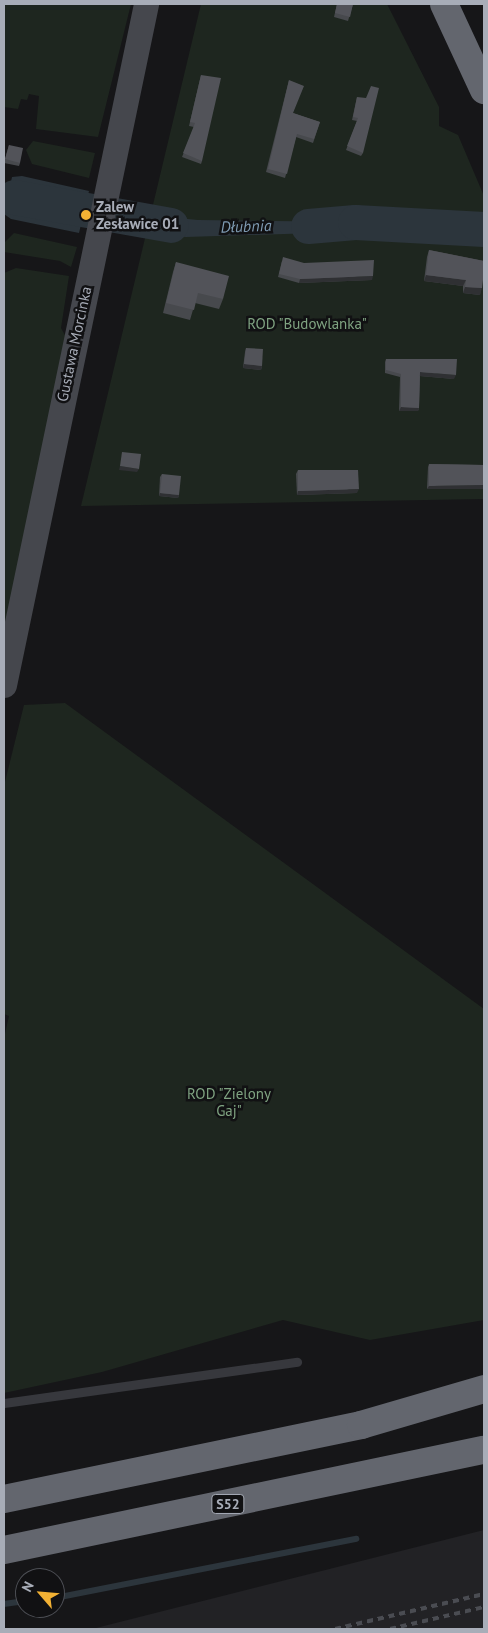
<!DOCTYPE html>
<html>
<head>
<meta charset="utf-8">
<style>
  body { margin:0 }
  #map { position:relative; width:488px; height:1633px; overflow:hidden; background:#161618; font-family:"PT Sans",sans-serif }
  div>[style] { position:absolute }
  .built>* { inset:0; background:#222225 }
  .green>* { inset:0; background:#1e261f }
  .water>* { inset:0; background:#2c353c }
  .stream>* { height:5.5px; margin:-2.75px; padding:0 2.75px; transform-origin:2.75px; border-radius:2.75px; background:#2c353c }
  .river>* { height:35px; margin:-17.5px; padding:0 17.5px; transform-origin:17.5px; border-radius:17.5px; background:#2c353c }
  .lane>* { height:9px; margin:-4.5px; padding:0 4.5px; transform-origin:4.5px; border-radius:4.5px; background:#37383d }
  .secondary>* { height:25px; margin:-12.5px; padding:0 12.5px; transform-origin:12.5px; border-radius:12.5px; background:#45474d }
  .highway>* { height:28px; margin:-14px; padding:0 14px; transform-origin:14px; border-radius:14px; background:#63666e }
  .rail>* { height:4px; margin-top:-2px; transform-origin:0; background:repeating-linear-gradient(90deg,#4a4c52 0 6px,transparent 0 11px) }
  .wall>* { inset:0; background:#47494d }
  .shaded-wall>* { inset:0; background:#2f3033 }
  .building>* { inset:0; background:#525359 }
  .dots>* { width:14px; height:14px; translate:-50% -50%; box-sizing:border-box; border:2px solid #111113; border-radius:50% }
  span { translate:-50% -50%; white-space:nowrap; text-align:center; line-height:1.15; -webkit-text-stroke:5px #111113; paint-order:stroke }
  .shield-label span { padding:1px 4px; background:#111113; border:1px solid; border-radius:4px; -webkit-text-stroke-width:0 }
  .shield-label { font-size:14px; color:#a8adb8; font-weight:700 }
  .poi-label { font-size:15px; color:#a8adb8; font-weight:700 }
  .left { translate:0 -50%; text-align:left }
  .park-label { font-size:15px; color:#7fa381 }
  .street-label { font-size:15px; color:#a8adb8 }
  .water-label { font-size:16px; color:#7f9bb3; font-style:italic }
  .frame { position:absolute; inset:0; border:5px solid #a8adb8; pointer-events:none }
  .north { position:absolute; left:15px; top:1568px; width:50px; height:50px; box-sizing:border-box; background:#111113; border:1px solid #4d4f55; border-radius:50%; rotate:297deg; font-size:14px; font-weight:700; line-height:20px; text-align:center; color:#a8adb8 }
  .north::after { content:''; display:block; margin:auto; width:18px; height:22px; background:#f2b134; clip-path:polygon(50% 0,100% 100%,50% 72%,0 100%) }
</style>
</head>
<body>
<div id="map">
  <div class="built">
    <i style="clip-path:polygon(484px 1530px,484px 1629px,92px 1629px)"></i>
  </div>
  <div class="green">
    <i style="clip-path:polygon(4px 4px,131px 4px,98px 137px,36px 129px,39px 96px,29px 94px,27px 100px,21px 99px,18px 109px,4px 107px)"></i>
    <i style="clip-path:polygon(201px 4px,387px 4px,439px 107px,439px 126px,458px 135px,484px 196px,484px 499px,81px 506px)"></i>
    <i style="clip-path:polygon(33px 141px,95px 153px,89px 178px,32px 164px,26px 150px)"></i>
    <i style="clip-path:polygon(14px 233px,77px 247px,71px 267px,60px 261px,4px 252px,4px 243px)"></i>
    <i style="clip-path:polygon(16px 268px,69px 276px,61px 328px,66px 337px,4px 638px,4px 273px)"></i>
    <i style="clip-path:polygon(65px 703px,484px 1009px,484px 1320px,370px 1340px,283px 1320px,102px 1372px,4px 1393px,4px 1038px,9px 1016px,4px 1014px,4px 786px,24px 705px)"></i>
  </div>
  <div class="water">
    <i style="clip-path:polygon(22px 176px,89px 191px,79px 233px,11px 219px,4px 214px,6px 203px,13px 204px,18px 193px,81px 207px,10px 186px,12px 177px)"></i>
    <i style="clip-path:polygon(126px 207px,146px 215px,198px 220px,355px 222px,315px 233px,186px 237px,121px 232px)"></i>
  </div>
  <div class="stream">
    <i style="left:55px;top:1598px;width:307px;rotate:-11.1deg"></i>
    <i style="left:4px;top:1604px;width:21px;rotate:-8deg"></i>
  </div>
  <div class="river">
    <i style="left:14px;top:197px;width:159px;rotate:10.1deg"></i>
    <i style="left:308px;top:226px;width:47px;rotate:-4.9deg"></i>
    <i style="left:355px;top:222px;width:129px;rotate:3.1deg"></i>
  </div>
  <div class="lane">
    <i style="left:4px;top:1403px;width:296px;rotate:-8deg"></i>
  </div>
  <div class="secondary">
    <i style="left:4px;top:685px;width:696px;rotate:-78.22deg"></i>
  </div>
  <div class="highway">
    <i style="left:444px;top:4px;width:95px;rotate:65.1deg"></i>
    <i style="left:4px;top:1499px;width:365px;rotate:-11.7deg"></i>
    <i style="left:361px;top:1425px;width:128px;rotate:-16.3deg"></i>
    <i style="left:4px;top:1550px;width:490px;rotate:-11.8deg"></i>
  </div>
  <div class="rail">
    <i style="left:335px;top:1629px;width:153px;rotate:-13.2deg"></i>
    <i style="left:390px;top:1629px;width:97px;rotate:-13.2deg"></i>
  </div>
  <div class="wall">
    <i style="clip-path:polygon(337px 4px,353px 4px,348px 21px,334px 17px)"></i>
    <i style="clip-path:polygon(201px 75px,202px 161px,201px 164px,182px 157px,194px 127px,189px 126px)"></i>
    <i style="clip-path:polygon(289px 80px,293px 113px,320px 122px,313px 143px,296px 137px,285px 178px,266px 172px)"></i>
    <i style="clip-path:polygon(357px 97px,363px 153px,361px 156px,346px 150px,357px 121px,352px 120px)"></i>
    <i style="clip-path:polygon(9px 145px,20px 163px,19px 166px,4px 163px)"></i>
    <i style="clip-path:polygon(429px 250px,484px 261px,480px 295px,463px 293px,463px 286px,424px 281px,427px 257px)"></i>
    <i style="clip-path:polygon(282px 261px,372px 280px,299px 283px,278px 277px)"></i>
    <i style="clip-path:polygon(176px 262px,223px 299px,219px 309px,195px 303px,190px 320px,163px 313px,173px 272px)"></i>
    <i style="clip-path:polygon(246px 348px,262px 366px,261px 370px,243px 368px,245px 352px)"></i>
    <i style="clip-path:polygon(386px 359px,454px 379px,420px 376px,419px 408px,418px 411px,399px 411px,400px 377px,385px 373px,385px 362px)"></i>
    <i style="clip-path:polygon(429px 464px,484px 465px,427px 489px,428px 467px)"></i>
    <i style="clip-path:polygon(298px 470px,357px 493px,297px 495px,296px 474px)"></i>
    <i style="clip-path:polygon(162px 474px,179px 495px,178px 498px,159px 496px,160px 477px)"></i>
  </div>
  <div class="shaded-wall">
    <i style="clip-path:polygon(426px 275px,466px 280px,463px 286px,424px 281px)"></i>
    <i style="clip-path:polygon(373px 276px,372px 280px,299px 283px,300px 279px)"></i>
    <i style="clip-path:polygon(465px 287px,482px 288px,480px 295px,463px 293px)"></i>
    <i style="clip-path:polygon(244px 364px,262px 366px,261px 370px,243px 368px)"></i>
    <i style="clip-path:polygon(420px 372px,456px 375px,454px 379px,419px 376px)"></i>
    <i style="clip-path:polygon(401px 407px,419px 408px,418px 411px,399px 411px)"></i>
    <i style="clip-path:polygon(120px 466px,139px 469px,137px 472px,119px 470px)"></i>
    <i style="clip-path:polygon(484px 485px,484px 489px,427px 489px,429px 486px)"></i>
    <i style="clip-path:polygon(359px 489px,357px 493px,297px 495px,298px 491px)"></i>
    <i style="clip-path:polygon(160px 493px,179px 495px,178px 498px,159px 496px)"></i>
  </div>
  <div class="building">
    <i style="clip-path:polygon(337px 4px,353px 4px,350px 17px,335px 13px)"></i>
    <i style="clip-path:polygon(201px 75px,221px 78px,202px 161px,183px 153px,195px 123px,190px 122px)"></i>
    <i style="clip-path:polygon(289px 80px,304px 86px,293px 113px,320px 122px,314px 139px,297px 134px,287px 174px,268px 169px)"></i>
    <i style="clip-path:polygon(371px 86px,379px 88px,363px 153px,347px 146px,358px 118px,353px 117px,357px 97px,366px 98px)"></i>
    <i style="clip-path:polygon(9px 145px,23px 148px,20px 163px,5px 159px)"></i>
    <i style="clip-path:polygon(429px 250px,484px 261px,484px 272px,482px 288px,465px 287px,466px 280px,426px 275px)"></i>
    <i style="clip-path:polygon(283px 257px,304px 263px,374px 260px,373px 276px,300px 279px,279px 274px)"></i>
    <i style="clip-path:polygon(176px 262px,229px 276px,223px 299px,198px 293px,194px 310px,166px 303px)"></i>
    <i style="clip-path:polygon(246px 348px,263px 349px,262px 366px,244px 364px)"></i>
    <i style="clip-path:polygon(386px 359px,457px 359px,456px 375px,420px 372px,419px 408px,401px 407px,401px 374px,386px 370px)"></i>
    <i style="clip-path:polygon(122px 452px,141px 454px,139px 469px,120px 466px)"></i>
    <i style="clip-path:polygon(429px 464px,484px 465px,484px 485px,429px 486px)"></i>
    <i style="clip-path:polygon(298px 470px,358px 470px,359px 489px,298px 491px)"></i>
    <i style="clip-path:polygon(162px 474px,181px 476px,179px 495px,160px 493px)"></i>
  </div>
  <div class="dots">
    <i style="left:86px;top:215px;background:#f2b134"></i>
  </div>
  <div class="shield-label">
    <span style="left:228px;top:1504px">S52</span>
  </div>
  <div class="poi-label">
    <span class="left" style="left:96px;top:215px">Zalew<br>Zesławice 01</span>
  </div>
  <div class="park-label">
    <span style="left:307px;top:324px">ROD "Budowlanka"</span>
    <span style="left:229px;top:1102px">ROD "Zielony<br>Gaj"</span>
  </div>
  <div class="street-label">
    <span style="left:74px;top:344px;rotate:-78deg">Gustawa Morcinka</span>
  </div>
  <div class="water-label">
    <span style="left:246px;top:226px;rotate:-2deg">Dłubnia</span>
  </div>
  <div class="frame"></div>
  <div class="north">N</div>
</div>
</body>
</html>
